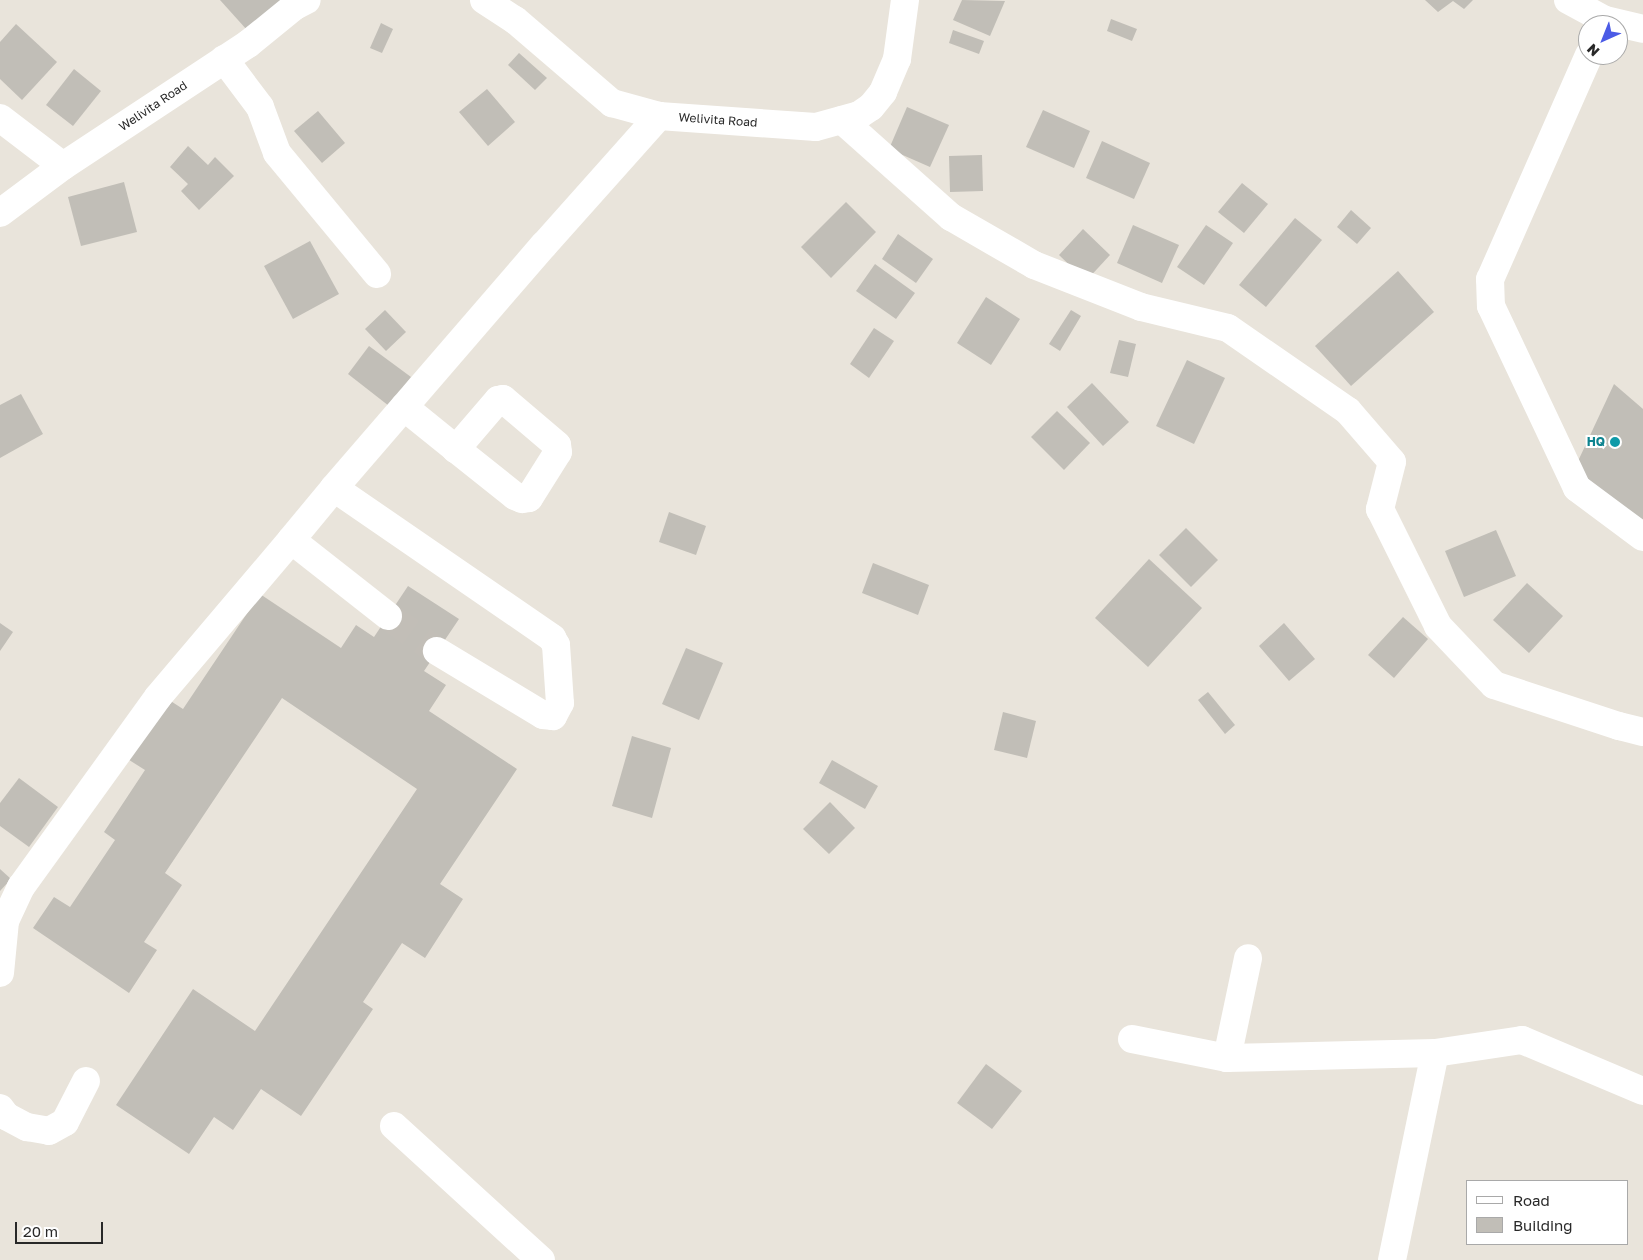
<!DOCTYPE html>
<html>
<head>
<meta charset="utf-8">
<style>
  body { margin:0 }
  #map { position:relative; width:1643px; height:1260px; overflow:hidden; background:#e9e4db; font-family:"Golos Text",sans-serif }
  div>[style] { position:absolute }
  .building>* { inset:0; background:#c1beb7 }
  .minor-tunnel>* { height:28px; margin-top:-14px; transform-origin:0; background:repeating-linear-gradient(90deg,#c2beb7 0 28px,transparent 0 42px) }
  .minor>* { height:28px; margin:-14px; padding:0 14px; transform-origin:14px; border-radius:14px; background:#fff }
  .dots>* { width:14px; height:14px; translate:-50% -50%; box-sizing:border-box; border:2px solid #fff; border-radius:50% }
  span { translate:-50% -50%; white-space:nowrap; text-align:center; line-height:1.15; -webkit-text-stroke:4px #fff; paint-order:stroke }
  .street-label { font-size:12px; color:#282828 }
  .culture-label { font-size:12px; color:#0d838f; font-weight:700 }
  .right { translate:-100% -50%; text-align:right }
  .legend { position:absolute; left:1466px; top:1180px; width:162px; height:65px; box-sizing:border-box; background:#fff; border:1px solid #a9a9a9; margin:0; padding:6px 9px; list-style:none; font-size:15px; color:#282828 }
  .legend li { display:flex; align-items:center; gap:10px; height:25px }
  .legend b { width:25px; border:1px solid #a9a9a9 }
  .north { position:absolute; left:1578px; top:15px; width:50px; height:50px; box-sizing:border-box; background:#fff; border:1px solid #a9a9a9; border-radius:50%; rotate:224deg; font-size:14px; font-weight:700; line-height:20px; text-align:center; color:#282828 }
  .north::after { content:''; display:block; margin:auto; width:18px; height:22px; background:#4b5be6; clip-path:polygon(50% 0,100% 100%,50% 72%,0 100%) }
  .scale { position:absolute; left:15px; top:1222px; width:88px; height:22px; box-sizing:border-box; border:2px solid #282828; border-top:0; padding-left:6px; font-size:15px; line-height:18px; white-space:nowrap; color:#282828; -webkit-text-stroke:4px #fff; paint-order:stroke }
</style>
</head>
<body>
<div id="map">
  <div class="building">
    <i style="clip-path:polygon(220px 0,281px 0,247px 30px)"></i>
    <i style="clip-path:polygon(962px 0,1005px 1px,990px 36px,953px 20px)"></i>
    <i style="clip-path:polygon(1425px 0,1473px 0,1464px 9px,1453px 1px,1438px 12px)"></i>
    <i style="clip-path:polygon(1111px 19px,1137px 29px,1132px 41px,1107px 31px)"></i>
    <i style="clip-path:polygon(381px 23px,393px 29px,382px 53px,370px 48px)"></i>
    <i style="clip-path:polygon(16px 24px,57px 62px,22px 100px,0 79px,0 42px)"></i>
    <i style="clip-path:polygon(953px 30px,984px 41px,979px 54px,949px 43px)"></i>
    <i style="clip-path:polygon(519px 53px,547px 78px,535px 90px,508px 65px)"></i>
    <i style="clip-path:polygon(74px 69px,101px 91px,73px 126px,46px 105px)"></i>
    <i style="clip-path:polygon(487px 89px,515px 122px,488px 146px,459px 112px)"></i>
    <i style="clip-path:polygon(907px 107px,949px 125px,930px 167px,889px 149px)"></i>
    <i style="clip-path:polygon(1043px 110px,1090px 131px,1074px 168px,1026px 147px)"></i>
    <i style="clip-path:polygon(318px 111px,345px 143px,322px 163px,294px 131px)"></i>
    <i style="clip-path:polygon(1102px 141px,1150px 163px,1134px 199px,1086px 178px)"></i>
    <i style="clip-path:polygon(188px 146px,208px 165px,215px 157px,234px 176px,199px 210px,181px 191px,188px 184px,170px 167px)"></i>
    <i style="clip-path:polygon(982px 155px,983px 191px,950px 192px,949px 156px)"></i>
    <i style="clip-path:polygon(124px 182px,137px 232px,81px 246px,68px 197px)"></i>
    <i style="clip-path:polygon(1242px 183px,1268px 204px,1244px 233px,1218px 212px)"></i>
    <i style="clip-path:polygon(846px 202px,876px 232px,831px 278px,801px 247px)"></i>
    <i style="clip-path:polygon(1351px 210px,1371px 228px,1357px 244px,1337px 227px)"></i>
    <i style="clip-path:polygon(1295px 218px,1322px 240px,1266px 307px,1239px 285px)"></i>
    <i style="clip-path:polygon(1133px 225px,1179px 245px,1162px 283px,1117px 263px)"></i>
    <i style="clip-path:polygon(1206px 225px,1233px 243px,1204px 285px,1177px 267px)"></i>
    <i style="clip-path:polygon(1083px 229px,1110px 255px,1086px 281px,1059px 255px)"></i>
    <i style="clip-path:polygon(898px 234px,933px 259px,916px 283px,882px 259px)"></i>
    <i style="clip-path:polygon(310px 241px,339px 294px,293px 319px,264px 266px)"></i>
    <i style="clip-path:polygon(875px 264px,915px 293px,896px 319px,856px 291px)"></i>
    <i style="clip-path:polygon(1398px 271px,1434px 312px,1351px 386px,1315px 346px)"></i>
    <i style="clip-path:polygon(986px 297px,1020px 319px,991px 365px,957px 343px)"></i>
    <i style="clip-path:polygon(385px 310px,406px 332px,386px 351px,365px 329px)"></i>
    <i style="clip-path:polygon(1071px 310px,1081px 316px,1060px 351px,1049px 344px)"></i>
    <i style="clip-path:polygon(874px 328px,894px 341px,869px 378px,850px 364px)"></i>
    <i style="clip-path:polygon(1119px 340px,1136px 344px,1128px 377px,1110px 373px)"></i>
    <i style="clip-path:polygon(369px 346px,411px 377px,389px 406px,348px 374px)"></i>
    <i style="clip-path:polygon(1187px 360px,1225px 378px,1194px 444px,1156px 426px)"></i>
    <i style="clip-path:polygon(1092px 383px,1129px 422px,1103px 446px,1067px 407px)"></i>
    <i style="clip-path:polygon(1614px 384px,1643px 409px,1643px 529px,1572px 474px)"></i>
    <i style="clip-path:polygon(21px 394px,43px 434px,0 458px,0 405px)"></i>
    <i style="clip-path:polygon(1057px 411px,1090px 443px,1064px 470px,1031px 437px)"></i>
    <i style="clip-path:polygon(669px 512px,706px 526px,696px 555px,659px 542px)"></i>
    <i style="clip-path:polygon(1186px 528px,1218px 560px,1191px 587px,1159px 555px)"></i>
    <i style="clip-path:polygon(1496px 530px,1516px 576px,1464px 597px,1445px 551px)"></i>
    <i style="clip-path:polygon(1149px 559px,1202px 608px,1148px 667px,1095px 618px)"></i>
    <i style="clip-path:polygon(873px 563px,929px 585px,918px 615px,862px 593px)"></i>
    <i style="clip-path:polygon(1527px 583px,1563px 616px,1529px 653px,1493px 620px)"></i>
    <i style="clip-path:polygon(408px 586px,459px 619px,424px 671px,446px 685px,429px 711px,517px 769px,440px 884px,463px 899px,425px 958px,402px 943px,363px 1002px,373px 1009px,301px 1116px,261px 1089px,233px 1130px,214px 1117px,189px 1154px,116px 1105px,193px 989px,255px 1031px,417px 789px,282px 698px,165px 873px,182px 885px,144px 942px,157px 950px,129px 993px,33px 928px,54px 897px,70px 907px,115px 840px,104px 832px,145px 770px,126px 758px,166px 698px,183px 709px,260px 594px,341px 648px,356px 625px,374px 637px)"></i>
    <i style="clip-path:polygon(1403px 617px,1428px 639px,1394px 678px,1368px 655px)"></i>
    <i style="clip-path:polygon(0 623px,13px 632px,0 651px)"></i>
    <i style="clip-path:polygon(1284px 623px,1315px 659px,1289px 681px,1259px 646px)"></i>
    <i style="clip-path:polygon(686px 648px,723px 663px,699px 720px,662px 704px)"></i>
    <i style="clip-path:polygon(1208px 692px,1235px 725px,1225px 734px,1198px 700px)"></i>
    <i style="clip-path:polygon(1003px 712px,1036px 721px,1027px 758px,994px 750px)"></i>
    <i style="clip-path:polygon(632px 736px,671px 748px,652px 818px,612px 806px)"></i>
    <i style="clip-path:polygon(832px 760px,878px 786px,865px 809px,819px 783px)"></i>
    <i style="clip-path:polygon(19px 778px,58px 807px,29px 847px,0 826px,0 803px)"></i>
    <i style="clip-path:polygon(830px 802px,855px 828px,829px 854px,803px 829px)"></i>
    <i style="clip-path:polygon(0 869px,11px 879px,0 891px)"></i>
    <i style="clip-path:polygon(986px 1064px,1022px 1091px,992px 1129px,957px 1103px)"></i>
  </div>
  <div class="minor-tunnel">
    <i style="left:388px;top:616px;width:60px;rotate:35.5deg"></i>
  </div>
  <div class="minor">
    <i style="left:484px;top:0;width:37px;rotate:33deg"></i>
    <i style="left:515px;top:20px;width:128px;rotate:40.6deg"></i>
    <i style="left:612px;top:103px;width:49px;rotate:15.5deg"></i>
    <i style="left:659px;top:116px;width:157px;rotate:4deg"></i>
    <i style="left:816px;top:127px;width:45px;rotate:-15.6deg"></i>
    <i style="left:859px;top:115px;width:14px;rotate:-34deg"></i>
    <i style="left:871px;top:107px;width:19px;rotate:-51deg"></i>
    <i style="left:883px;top:92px;width:36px;rotate:-67deg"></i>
    <i style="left:897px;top:59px;width:60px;rotate:-82.3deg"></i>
    <i style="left:1568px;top:0;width:42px;rotate:28.4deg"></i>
    <i style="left:1605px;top:20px;width:39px;rotate:13deg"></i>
    <i style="left:1589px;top:55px;width:245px;rotate:113.8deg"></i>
    <i style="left:1490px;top:279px;width:27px;rotate:88deg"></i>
    <i style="left:1491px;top:306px;width:201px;rotate:64.7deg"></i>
    <i style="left:1577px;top:488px;width:82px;rotate:36.6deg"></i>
    <i style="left:224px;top:59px;width:60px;rotate:53.1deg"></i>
    <i style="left:260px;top:107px;width:49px;rotate:69.7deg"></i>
    <i style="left:277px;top:153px;width:157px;rotate:50.4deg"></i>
    <i style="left:0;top:118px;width:79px;rotate:37.3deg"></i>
    <i style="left:842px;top:120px;width:146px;rotate:41.7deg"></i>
    <i style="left:951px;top:217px;width:96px;rotate:30deg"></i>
    <i style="left:1034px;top:265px;width:115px;rotate:21.4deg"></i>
    <i style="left:1141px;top:307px;width:89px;rotate:13.6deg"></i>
    <i style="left:1228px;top:328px;width:146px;rotate:34.7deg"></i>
    <i style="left:1348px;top:411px;width:67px;rotate:49.2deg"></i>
    <i style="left:1392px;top:462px;width:49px;rotate:104.3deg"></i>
    <i style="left:1380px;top:509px;width:131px;rotate:63.6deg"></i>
    <i style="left:1438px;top:626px;width:81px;rotate:46.5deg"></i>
    <i style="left:1494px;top:685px;width:132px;rotate:18.2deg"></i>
    <i style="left:1619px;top:726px;width:25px;rotate:14deg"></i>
    <i style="left:0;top:213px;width:79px;rotate:-36.7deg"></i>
    <i style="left:63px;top:166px;width:222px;rotate:-33.4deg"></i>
    <i style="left:248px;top:44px;width:60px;rotate:-39deg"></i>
    <i style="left:295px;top:6px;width:13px;rotate:-27deg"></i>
    <i style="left:404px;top:407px;width:67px;rotate:38.9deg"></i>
    <i style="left:456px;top:449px;width:75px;rotate:38.5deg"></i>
    <i style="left:515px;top:496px;width:8px;rotate:23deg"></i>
    <i style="left:522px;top:499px;width:7px;rotate:-8deg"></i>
    <i style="left:529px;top:498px;width:54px;rotate:-57.8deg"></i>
    <i style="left:558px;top:452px;width:7px;rotate:-98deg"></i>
    <i style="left:557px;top:445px;width:71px;rotate:-139.6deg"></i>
    <i style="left:503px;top:399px;width:5px;rotate:169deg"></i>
    <i style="left:498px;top:400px;width:65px;rotate:130.6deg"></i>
    <i style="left:334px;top:488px;width:321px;rotate:-49.2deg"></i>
    <i style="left:544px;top:245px;width:173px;rotate:-48.3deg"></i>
    <i style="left:388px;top:616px;width:123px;rotate:-141.9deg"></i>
    <i style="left:291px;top:540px;width:67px;rotate:-50.4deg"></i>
    <i style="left:334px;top:488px;width:265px;rotate:34.5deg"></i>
    <i style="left:552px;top:638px;width:8px;rotate:60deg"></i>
    <i style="left:556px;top:645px;width:58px;rotate:86.1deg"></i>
    <i style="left:560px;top:703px;width:15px;rotate:118deg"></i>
    <i style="left:553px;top:716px;width:10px;rotate:-174deg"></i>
    <i style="left:543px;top:715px;width:124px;rotate:-148.9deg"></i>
    <i style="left:0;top:973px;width:52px;rotate:-84.5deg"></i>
    <i style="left:5px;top:921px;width:38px;rotate:-65deg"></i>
    <i style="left:21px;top:887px;width:234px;rotate:-54.2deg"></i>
    <i style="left:158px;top:697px;width:206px;rotate:-49.7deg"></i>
    <i style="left:1132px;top:1039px;width:97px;rotate:11.3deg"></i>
    <i style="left:1227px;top:1058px;width:208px;rotate:-1.4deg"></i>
    <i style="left:1435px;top:1053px;width:88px;rotate:-8.5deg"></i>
    <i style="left:1522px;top:1040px;width:131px;rotate:22.9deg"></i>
    <i style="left:1227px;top:1058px;width:102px;rotate:-78.1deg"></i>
    <i style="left:0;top:1108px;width:10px;rotate:53deg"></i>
    <i style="left:6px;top:1116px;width:24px;rotate:28deg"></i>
    <i style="left:27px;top:1127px;width:22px;rotate:10deg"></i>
    <i style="left:49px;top:1131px;width:18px;rotate:-29deg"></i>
    <i style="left:65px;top:1122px;width:46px;rotate:-62.9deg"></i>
    <i style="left:394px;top:1126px;width:199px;rotate:42.4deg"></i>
    <i style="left:1392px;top:1260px;width:211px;rotate:-78.3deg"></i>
  </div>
  <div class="dots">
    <i style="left:1615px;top:442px;background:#0f9aa8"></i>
  </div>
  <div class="street-label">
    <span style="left:153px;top:106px;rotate:-34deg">Welivita Road</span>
    <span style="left:718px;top:120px;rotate:4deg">Welivita Road</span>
  </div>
  <div class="culture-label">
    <span class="right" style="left:1605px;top:442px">HQ</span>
  </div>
  <ul class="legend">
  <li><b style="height:6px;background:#fff"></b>Road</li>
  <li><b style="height:14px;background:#c1beb7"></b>Building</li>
  </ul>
  <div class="north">N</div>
  <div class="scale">20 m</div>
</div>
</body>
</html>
